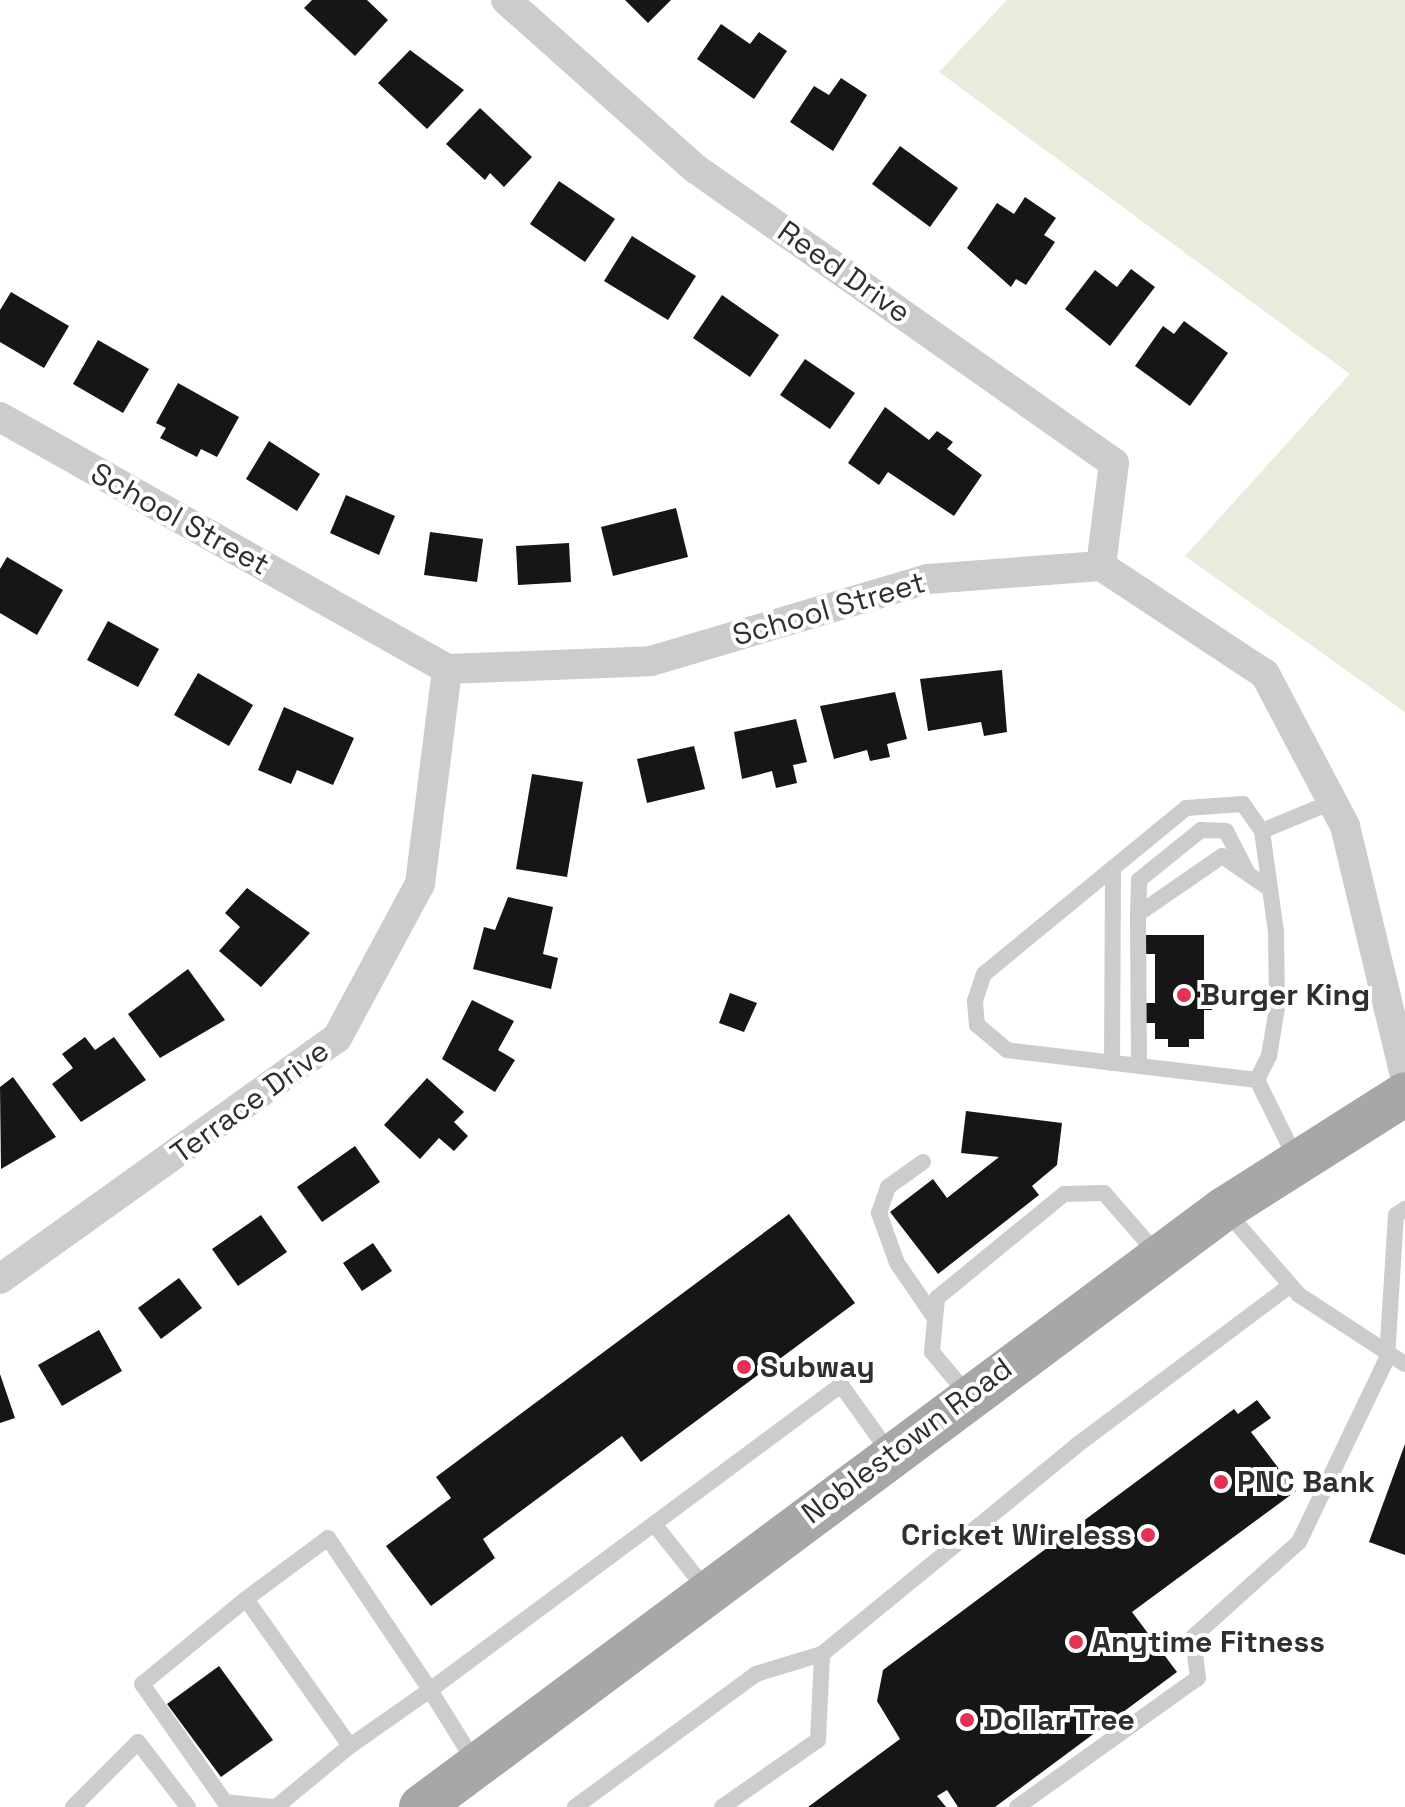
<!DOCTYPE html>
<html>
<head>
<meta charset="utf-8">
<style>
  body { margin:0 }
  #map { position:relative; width:1405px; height:1807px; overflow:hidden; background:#fff; font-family:"Space Grotesk",sans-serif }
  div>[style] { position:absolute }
  .green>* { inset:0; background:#e7ecdd }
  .building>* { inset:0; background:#161616 }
  .service>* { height:16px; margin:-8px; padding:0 8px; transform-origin:8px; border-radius:8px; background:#ccc }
  .minor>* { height:30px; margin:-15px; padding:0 15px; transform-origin:15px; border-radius:15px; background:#ccc }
  .primary>* { height:44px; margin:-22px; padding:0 22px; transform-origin:22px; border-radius:22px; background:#a7a7a7 }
  .dots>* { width:22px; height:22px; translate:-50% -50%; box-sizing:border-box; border:4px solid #fff; border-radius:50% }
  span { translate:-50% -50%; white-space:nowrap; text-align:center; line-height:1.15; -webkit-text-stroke:8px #fff; paint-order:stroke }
  .street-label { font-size:30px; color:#2f2f2f }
  .poi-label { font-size:30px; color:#2f2f2f; font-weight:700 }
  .left { translate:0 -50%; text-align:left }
  .right { translate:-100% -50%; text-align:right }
</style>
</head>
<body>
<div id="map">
  <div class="green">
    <i style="clip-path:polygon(1007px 0,1405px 0,1405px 712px,1185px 556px,1350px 374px,939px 72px)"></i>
  </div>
  <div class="building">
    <i style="clip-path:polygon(312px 0,367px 0,388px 20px,355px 56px,304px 8px)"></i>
    <i style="clip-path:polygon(625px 0,671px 0,648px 23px)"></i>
    <i style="clip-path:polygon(721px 24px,750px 44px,759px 32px,787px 51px,754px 99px,697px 59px)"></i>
    <i style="clip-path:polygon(410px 50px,464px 90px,427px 129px,378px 83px)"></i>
    <i style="clip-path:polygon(841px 78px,867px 95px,833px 151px,790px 122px,814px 86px,829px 95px)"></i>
    <i style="clip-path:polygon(480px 108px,532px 157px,504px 187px,490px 173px,485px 180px,446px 144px)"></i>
    <i style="clip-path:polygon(900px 146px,958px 188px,930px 227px,872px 184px)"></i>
    <i style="clip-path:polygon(559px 181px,615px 219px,585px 262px,530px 224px)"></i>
    <i style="clip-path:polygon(1025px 197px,1056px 218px,1044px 235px,1055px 242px,1026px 285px,1016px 279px,1011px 287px,967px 248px,997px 203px,1014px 214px)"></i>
    <i style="clip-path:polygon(632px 236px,696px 276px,668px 320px,604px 281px)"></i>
    <i style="clip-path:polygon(1131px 269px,1155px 287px,1110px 346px,1065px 309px,1095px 270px,1117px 287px)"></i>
    <i style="clip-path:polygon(11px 292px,69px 326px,44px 368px,0 342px,0 310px)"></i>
    <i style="clip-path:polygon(722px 295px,779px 335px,750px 377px,693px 338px)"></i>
    <i style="clip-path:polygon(1184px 321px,1228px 353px,1190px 406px,1135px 366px,1163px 326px,1174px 334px)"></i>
    <i style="clip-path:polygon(98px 340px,149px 369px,123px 413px,73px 384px)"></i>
    <i style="clip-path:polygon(805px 359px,855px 393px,830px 429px,780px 395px)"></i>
    <i style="clip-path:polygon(178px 383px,239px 417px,217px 457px,201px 449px,197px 457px,160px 438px,166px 428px,156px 423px)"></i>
    <i style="clip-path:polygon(885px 407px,929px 440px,937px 431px,953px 442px,947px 449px,982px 475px,954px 516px,888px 472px,879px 485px,848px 463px)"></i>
    <i style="clip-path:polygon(269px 441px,320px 474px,297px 511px,246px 479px)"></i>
    <i style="clip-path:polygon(346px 495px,395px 516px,379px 555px,330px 533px)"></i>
    <i style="clip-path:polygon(676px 508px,688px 557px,613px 576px,601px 527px)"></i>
    <i style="clip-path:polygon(430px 532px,483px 539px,477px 582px,424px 575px)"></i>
    <i style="clip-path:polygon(569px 543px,571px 582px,518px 585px,516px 546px)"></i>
    <i style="clip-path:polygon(7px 557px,63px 590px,37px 635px,0 613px,0 569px)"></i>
    <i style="clip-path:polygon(108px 621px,159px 649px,138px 687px,87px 660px)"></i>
    <i style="clip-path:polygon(1002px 670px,1007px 732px,984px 736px,981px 722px,928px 731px,920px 679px)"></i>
    <i style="clip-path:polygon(198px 673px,253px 705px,229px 746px,174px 715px)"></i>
    <i style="clip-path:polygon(895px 692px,907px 739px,887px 744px,890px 757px,870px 761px,867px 750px,834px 759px,820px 706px)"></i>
    <i style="clip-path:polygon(284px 707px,354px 738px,333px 785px,297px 770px,291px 784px,258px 770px)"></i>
    <i style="clip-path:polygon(796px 719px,807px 762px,793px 765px,797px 783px,776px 788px,772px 771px,742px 779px,734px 732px)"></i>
    <i style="clip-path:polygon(694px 746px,705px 789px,647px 803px,637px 759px)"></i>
    <i style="clip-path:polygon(532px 774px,583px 782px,567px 877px,516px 869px)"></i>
    <i style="clip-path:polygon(247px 888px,310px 933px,261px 987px,219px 951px,240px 927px,225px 913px)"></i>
    <i style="clip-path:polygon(508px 897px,553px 907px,543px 954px,558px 958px,551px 989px,473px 969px,484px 927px,495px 930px)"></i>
    <i style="clip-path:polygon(1145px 935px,1204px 935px,1204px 988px,1213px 988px,1212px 1010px,1204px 1010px,1204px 1039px,1189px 1039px,1189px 1047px,1168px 1047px,1168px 1039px,1155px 1039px,1155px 1023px,1145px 1023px,1145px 1003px,1155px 1003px,1155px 954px,1145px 954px)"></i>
    <i style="clip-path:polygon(188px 969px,225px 1020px,160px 1058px,128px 1014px)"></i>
    <i style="clip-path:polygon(730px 993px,757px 1003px,744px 1032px,719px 1023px)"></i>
    <i style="clip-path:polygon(472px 1000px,514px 1021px,498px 1050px,515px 1060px,495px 1092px,442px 1059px)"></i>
    <i style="clip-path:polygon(85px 1037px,95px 1050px,114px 1037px,146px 1080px,81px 1122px,52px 1084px,73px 1068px,62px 1054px)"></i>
    <i style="clip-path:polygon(13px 1077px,56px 1137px,1px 1169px,0 1087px)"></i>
    <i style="clip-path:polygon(427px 1078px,464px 1112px,454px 1122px,468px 1136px,454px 1151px,439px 1138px,420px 1159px,384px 1125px)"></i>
    <i style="clip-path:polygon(966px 1111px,1062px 1123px,1057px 1165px,1032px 1186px,1039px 1195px,938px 1274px,890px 1212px,933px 1179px,947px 1198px,999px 1157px,961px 1153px)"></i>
    <i style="clip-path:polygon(355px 1146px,380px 1182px,322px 1222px,297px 1187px)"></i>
    <i style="clip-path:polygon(789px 1214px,855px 1303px,641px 1462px,622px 1436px,483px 1539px,495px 1558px,431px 1606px,386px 1546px,451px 1498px,436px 1477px)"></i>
    <i style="clip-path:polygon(261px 1215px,287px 1252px,238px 1286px,212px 1249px)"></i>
    <i style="clip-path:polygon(373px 1243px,392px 1271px,362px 1291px,343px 1263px)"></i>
    <i style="clip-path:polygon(179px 1278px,202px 1308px,161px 1339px,138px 1308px)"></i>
    <i style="clip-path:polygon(99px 1330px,122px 1371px,62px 1406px,38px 1365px)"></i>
    <i style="clip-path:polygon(0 1374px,15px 1418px,0 1423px)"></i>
    <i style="clip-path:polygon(1257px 1400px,1271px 1418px,1251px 1432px,1296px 1491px,1132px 1612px,1177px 1672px,995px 1807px,958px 1807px,947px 1790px,937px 1796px,946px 1807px,808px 1807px,900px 1739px,877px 1701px,883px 1670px,1234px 1409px,1238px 1414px)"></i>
    <i style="clip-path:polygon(1405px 1444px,1405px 1555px,1369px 1542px)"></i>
    <i style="clip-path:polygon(219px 1666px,273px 1740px,221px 1777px,167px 1704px)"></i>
  </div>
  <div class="service">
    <i style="left:1243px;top:804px;width:33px;rotate:55deg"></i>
    <i style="left:1262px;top:831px;width:102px;rotate:82.1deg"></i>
    <i style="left:1276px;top:932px;width:76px;rotate:89.2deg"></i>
    <i style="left:1277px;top:1008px;width:49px;rotate:99.5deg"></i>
    <i style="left:1269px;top:1056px;width:27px;rotate:117deg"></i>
    <i style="left:1257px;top:1080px;width:252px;rotate:-173.2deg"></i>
    <i style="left:1007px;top:1050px;width:39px;rotate:-140deg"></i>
    <i style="left:977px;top:1025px;width:24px;rotate:-95deg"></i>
    <i style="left:975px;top:1001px;width:28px;rotate:-72deg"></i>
    <i style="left:984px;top:974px;width:261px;rotate:-39.4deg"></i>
    <i style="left:1186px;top:808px;width:57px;rotate:-4deg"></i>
    <i style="left:1262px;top:831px;width:76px;rotate:-22.5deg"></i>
    <i style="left:1138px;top:914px;width:34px;rotate:-88deg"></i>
    <i style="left:1139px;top:880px;width:80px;rotate:-38.9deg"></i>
    <i style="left:1201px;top:830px;width:25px;rotate:2deg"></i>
    <i style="left:1226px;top:831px;width:46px;rotate:62.9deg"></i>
    <i style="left:1112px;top:1063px;width:195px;rotate:-89.7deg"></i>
    <i style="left:1139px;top:1066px;width:152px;rotate:-90.4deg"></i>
    <i style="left:1138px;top:914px;width:102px;rotate:-34.6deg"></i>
    <i style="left:1222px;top:856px;width:58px;rotate:34.5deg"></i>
    <i style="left:1257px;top:1080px;width:86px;rotate:63.7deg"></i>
    <i style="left:923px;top:1162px;width:43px;rotate:144.5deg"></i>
    <i style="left:888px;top:1187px;width:28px;rotate:109deg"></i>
    <i style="left:879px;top:1213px;width:53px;rotate:70.2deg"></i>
    <i style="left:897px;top:1263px;width:62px;rotate:55.5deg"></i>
    <i style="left:1226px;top:1211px;width:111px;rotate:49deg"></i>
    <i style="left:1299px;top:1295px;width:126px;rotate:33.1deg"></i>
    <i style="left:968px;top:1395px;width:56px;rotate:-129.9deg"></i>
    <i style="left:932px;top:1352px;width:54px;rotate:-84.7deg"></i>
    <i style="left:937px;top:1298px;width:164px;rotate:-39.3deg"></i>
    <i style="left:1064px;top:1194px;width:40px;rotate:-1.4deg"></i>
    <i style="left:1104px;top:1193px;width:82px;rotate:48.9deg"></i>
    <i style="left:654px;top:1524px;width:87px;rotate:51.5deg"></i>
    <i style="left:328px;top:1538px;width:183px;rotate:56.1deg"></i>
    <i style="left:430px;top:1690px;width:98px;rotate:145deg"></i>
    <i style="left:350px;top:1746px;width:180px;rotate:-125.3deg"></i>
    <i style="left:246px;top:1599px;width:102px;rotate:-36.6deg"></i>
    <i style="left:246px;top:1599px;width:134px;rotate:140.7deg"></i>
    <i style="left:142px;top:1684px;width:144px;rotate:54.9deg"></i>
    <i style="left:225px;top:1802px;width:47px;rotate:6.1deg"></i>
    <i style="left:476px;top:1764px;width:87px;rotate:-121.9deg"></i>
    <i style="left:430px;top:1690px;width:512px;rotate:-36.58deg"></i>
    <i style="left:841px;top:1385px;width:82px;rotate:54.4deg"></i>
    <i style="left:73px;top:1807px;width:92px;rotate:-45deg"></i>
    <i style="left:138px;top:1742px;width:82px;rotate:52.4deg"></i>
    <i style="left:276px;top:1807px;width:96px;rotate:-39.5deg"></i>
    <i style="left:575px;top:1807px;width:225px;rotate:-36.3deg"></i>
    <i style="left:756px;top:1674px;width:69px;rotate:-16.9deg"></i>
    <i style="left:822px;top:1654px;width:330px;rotate:-39.3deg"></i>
    <i style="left:1077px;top:1445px;width:267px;rotate:-36.8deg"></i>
    <i style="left:722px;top:1807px;width:117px;rotate:-34.9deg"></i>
    <i style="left:818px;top:1740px;width:86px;rotate:-87.3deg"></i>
    <i style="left:1017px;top:1807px;width:222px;rotate:-35.5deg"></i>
    <i style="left:1198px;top:1678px;width:41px;rotate:-97deg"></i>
    <i style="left:1193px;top:1637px;width:142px;rotate:-41.9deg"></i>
    <i style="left:1299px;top:1542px;width:204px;rotate:-64.4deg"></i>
    <i style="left:1387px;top:1358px;width:143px;rotate:-86.4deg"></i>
    <i style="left:1396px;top:1215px;width:11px;rotate:-34deg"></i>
  </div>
  <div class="minor">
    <i style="left:506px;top:0;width:254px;rotate:41.7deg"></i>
    <i style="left:696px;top:169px;width:511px;rotate:35.12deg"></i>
    <i style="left:1114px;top:463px;width:104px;rotate:97.2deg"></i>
    <i style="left:0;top:417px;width:513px;rotate:29.41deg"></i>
    <i style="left:447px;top:669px;width:204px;rotate:-2.2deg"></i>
    <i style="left:651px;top:661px;width:289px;rotate:-16.5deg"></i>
    <i style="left:928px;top:579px;width:173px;rotate:-4.3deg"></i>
    <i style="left:1101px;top:566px;width:196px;rotate:33.4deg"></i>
    <i style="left:1265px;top:674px;width:172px;rotate:62.2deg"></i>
    <i style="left:1345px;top:826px;width:257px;rotate:76.5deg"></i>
    <i style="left:0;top:1279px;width:414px;rotate:-35.6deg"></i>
    <i style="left:337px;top:1038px;width:175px;rotate:-61.7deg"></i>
    <i style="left:420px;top:884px;width:217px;rotate:-82.8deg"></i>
  </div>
  <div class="primary">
    <i style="left:421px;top:1807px;width:1001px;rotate:-36.68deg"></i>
    <i style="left:1224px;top:1209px;width:214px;rotate:-32.4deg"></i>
  </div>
  <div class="dots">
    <i style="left:1184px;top:995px;background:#e53253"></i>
    <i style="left:744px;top:1367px;background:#e53253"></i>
    <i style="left:1221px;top:1482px;background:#e53253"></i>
    <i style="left:1148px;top:1535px;background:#e53253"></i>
    <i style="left:1076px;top:1642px;background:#e53253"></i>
    <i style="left:967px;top:1720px;background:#e53253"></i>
  </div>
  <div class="street-label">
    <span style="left:844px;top:272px;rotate:35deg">Reed Drive</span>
    <span style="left:180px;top:519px;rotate:29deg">School Street</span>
    <span style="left:829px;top:609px;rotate:-16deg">School Street</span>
    <span style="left:250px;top:1102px;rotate:-36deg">Terrace Drive</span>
    <span style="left:907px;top:1441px;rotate:-37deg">Noblestown Road</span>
  </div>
  <div class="poi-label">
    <span class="left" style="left:1200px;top:995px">Burger King</span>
    <span class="left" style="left:760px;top:1367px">Subway</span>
    <span class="left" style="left:1237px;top:1482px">PNC Bank</span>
    <span class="right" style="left:1132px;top:1535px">Cricket Wireless</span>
    <span class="left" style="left:1092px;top:1642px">Anytime Fitness</span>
    <span class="left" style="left:983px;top:1720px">Dollar Tree</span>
  </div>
</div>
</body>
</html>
